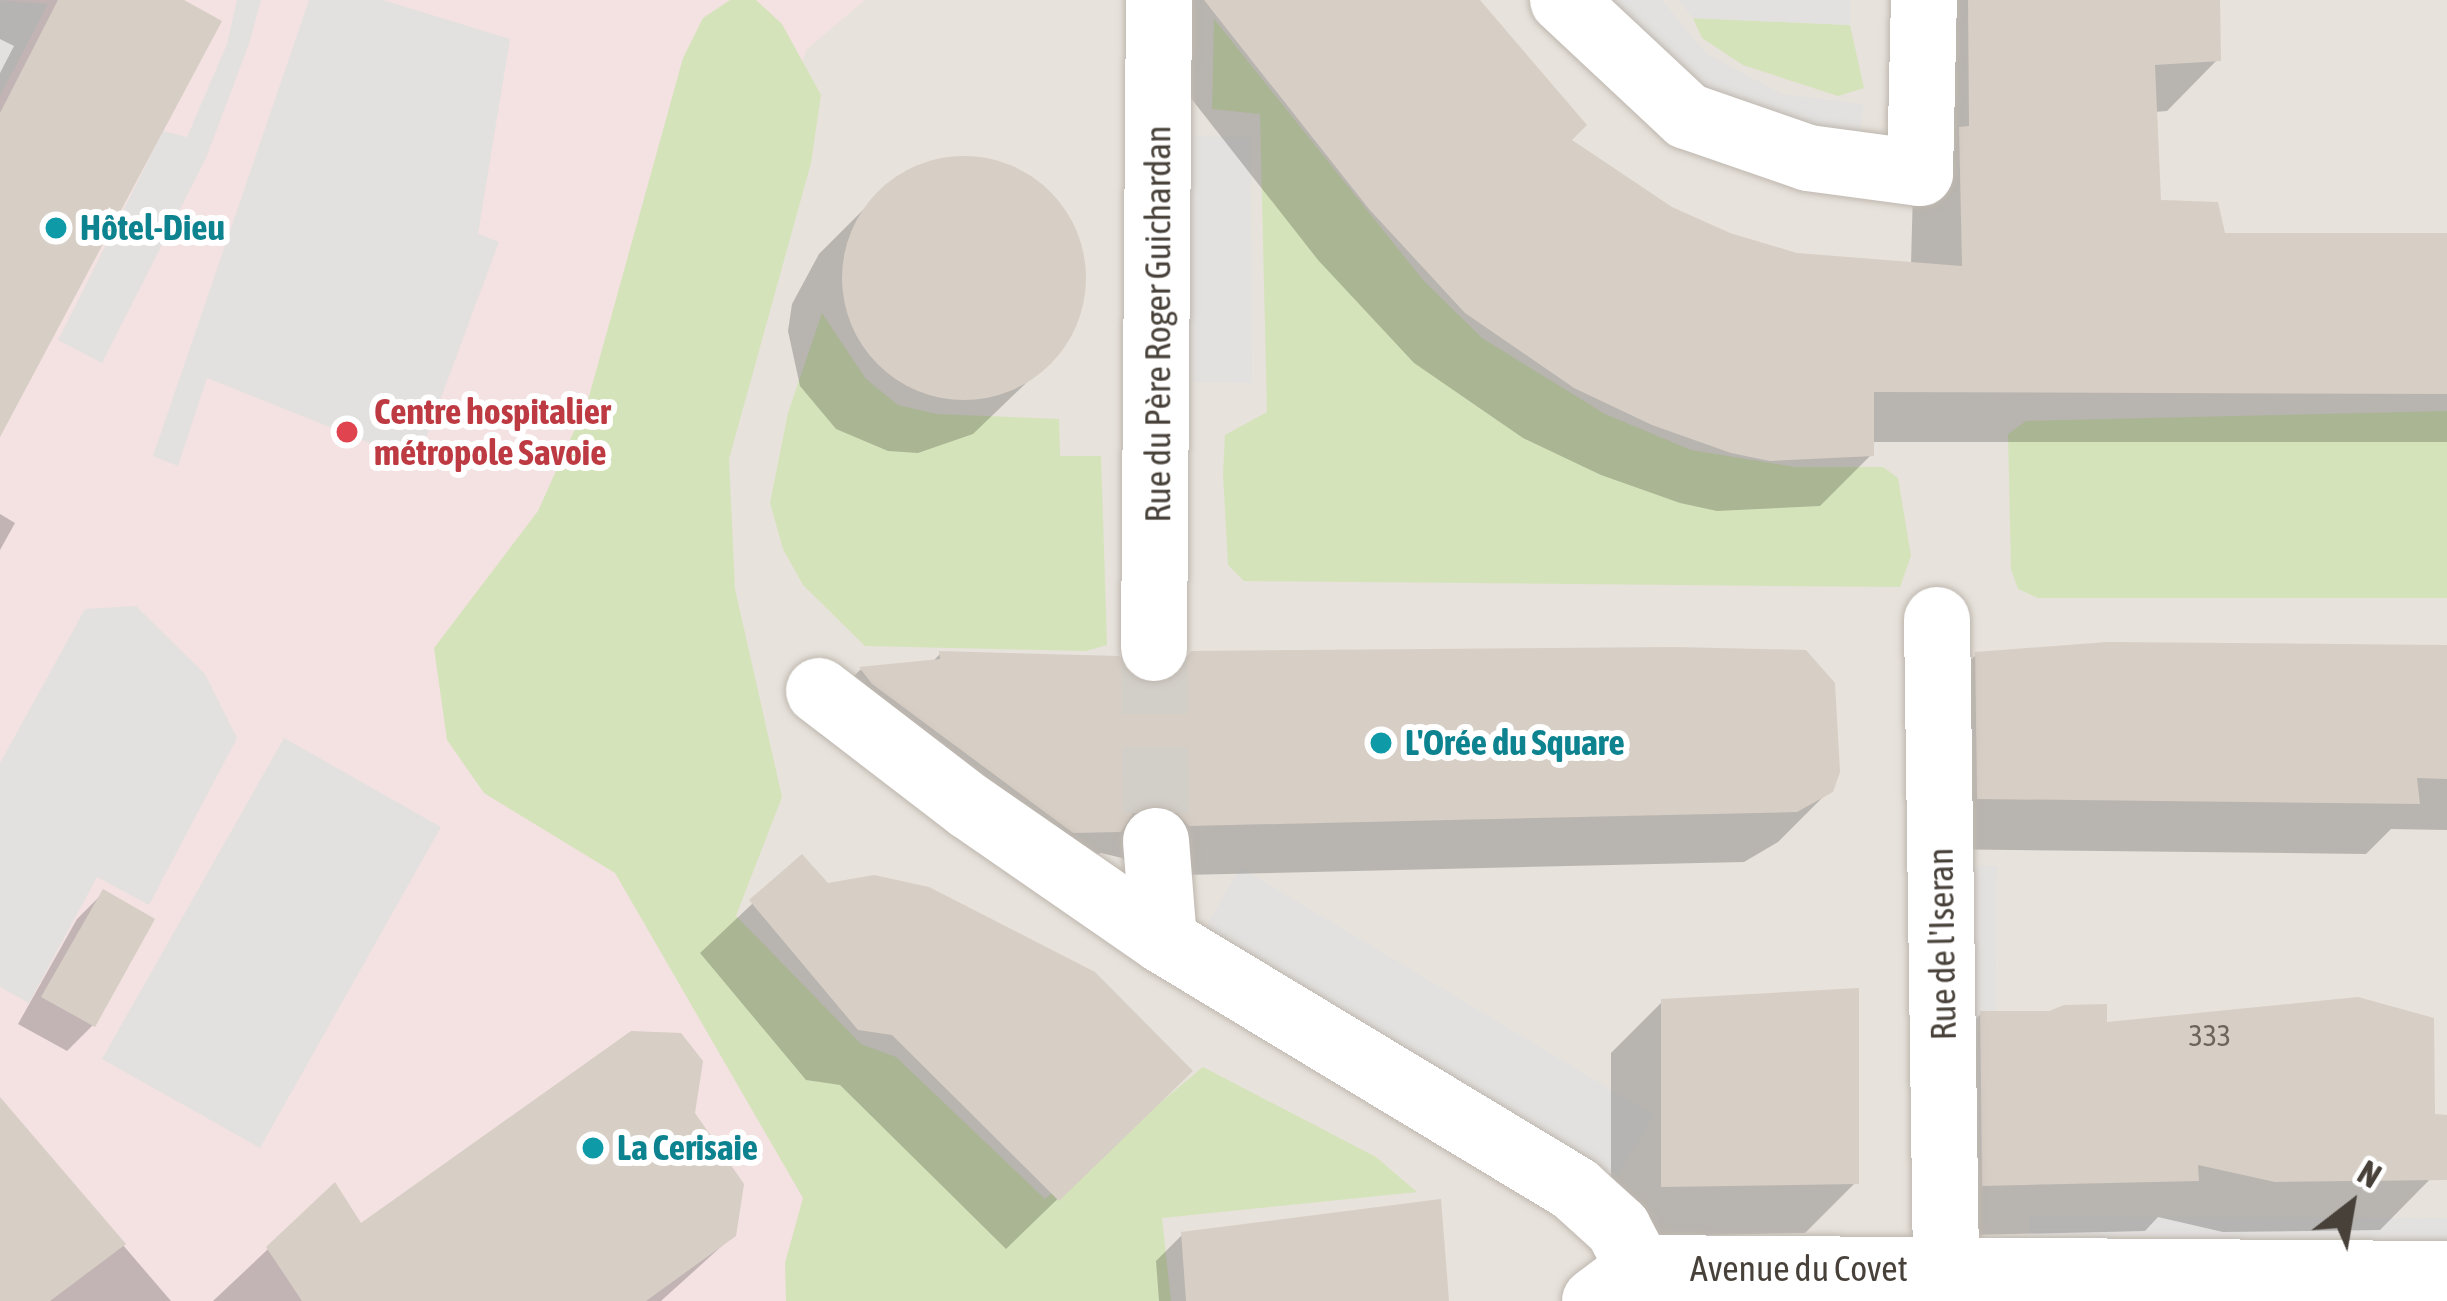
<!DOCTYPE html>
<html>
<head>
<meta charset="utf-8">
<style>
  body { margin:0 }
  #map { position:relative; width:2447px; height:1301px; overflow:hidden; background:#f4f1ec; font-family:"Asap Condensed",sans-serif }
  div>[style] { position:absolute }
  .residential>* { inset:0; background:#e7e2db }
  .medical>* { inset:0; background:#f3e2e1 }
  .green>* { inset:0; background:#d5e3ba }
  .parking>* { inset:0; background:#e3e1df }
  .shadow>* { inset:0; background:#0003 }
  .building>* { inset:0; background:#d7cec5 }
  .round { border-radius:50% }
  .minor-tunnel>* { height:66px; margin-top:-33px; transform-origin:0; background:repeating-linear-gradient(90deg,#d2cec8 0 66px,transparent 0 99px) }
  .roads { filter:drop-shadow(0 0 3px #beb7af) drop-shadow(0 0 3px #beb7af) }
  .minor>* { height:66px; margin:-33px; padding:0 33px; transform-origin:33px; border-radius:33px; background:#fff }
  .dots>* { width:33px; height:33px; translate:-50% -50%; box-sizing:border-box; border:6px solid #fff; border-radius:50% }
  span { translate:-50% -50%; white-space:nowrap; text-align:center; line-height:1.15; -webkit-text-stroke:12px #fff; paint-order:stroke }
  .number-label { font-size:30px; color:#6c645d }
  .number-label span { -webkit-text-stroke-width:0 }
  .culture-label { font-size:36px; color:#0d838f; font-weight:700 }
  .left { translate:0 -50%; text-align:left }
  .street-label { font-size:36px; color:#48413a }
  .health-label { font-size:36px; color:#be3a42; font-weight:700 }
  .north { position:absolute; left:2291px; top:1145px; width:120px; height:120px; -webkit-text-stroke:9px #fff; paint-order:stroke; rotate:31deg; font-size:33px; font-weight:700; line-height:48px; text-align:center; color:#48413a }
  .north::after { content:''; display:block; margin:auto; width:42px; height:54px; background:#48413a; clip-path:polygon(50% 0,100% 100%,50% 72%,0 100%) }
</style>
</head>
<body>
<div id="map">
  <div class="residential">
    <i style="clip-path:polygon(0 0,2447px 0,2447px 1301px,0 1301px)"></i>
  </div>
  <div class="medical">
    <i style="clip-path:polygon(0 0,865px 0,806px 50px,581px 813px,803px 1198px,846px 1301px,0 1301px)"></i>
  </div>
  <div class="green">
    <i style="clip-path:polygon(730px 0,756px 0,782px 24px,821px 95px,811px 163px,729px 459px,735px 589px,782px 797px,736px 916px,861px 1044px,896px 1057px,1045px 1199px,1203px 1067px,1376px 1157px,1417px 1192px,1162px 1218px,1171px 1301px,786px 1301px,785px 1263px,803px 1198px,615px 873px,484px 793px,447px 740px,434px 648px,538px 511px,588px 400px,683px 58px,703px 18px)"></i>
    <i style="clip-path:polygon(1693px 18px,1850px 25px,1864px 88px,1838px 96px,1743px 65px,1702px 38px)"></i>
    <i style="clip-path:polygon(1214px 19px,1423px 280px,1482px 338px,1605px 414px,1691px 450px,1795px 467px,1883px 467px,1898px 478px,1911px 556px,1900px 587px,1244px 581px,1228px 565px,1223px 473px,1225px 435px,1267px 412px,1260px 114px,1212px 109px)"></i>
    <i style="clip-path:polygon(822px 313px,866px 379px,898px 405px,937px 414px,1059px 419px,1060px 456px,1101px 456px,1107px 645px,1086px 651px,865px 646px,803px 585px,783px 549px,770px 503px,788px 413px)"></i>
    <i style="clip-path:polygon(2447px 411px,2447px 598px,2038px 598px,2018px 589px,2011px 569px,2008px 434px,2026px 421px)"></i>
  </div>
  <div class="parking">
    <i style="clip-path:polygon(0 0,48px 4px,0 96px)"></i>
    <i style="clip-path:polygon(237px 0,261px 0,249px 44px,206px 158px,102px 363px,58px 340px,163px 131px,187px 137px,227px 44px)"></i>
    <i style="clip-path:polygon(309px 0,383px 0,510px 39px,478px 234px,499px 242px,417px 462px,207px 378px,178px 466px,153px 456px)"></i>
    <i style="clip-path:polygon(1609px 0,1662px 0,1706px 53px,1782px 94px,1864px 104px,1857px 156px,1754px 133px)"></i>
    <i style="clip-path:polygon(1678px 0,1850px 0,1850px 25px,1693px 18px)"></i>
    <i style="clip-path:polygon(1183px 136px,1251px 137px,1252px 383px,1184px 382px)"></i>
    <i style="clip-path:polygon(136px 606px,205px 674px,237px 738px,149px 905px,97px 877px,29px 1003px,0 987px,0 763px,85px 609px)"></i>
    <i style="clip-path:polygon(284px 738px,441px 827px,260px 1148px,102px 1059px)"></i>
    <i style="clip-path:polygon(1971px 865px,1997px 866px,1994px 1149px,1967px 1148px)"></i>
    <i style="clip-path:polygon(1240px 867px,1654px 1115px,1613px 1184px,1200px 937px)"></i>
    <i style="clip-path:polygon(2030px 1216px,2447px 1218px,2447px 1239px,2030px 1237px)"></i>
  </div>
  <div class="shadow">
    <i style="clip-path:polygon(0 0,177px 0,0 430px,0 73px,14px 46px,0 39px)"></i>
    <i style="clip-path:polygon(1151px 0,1476px 0,1568px 140px,1670px 209px,1729px 236px,1797px 256px,1911px 265px,1918px 0,2217px 0,2218px 59px,2167px 111px,2154px 112px,2158px 203px,2222px 236px,2447px 236px,2447px 442px,1871px 442px,1871px 455px,1820px 506px,1717px 511px,1680px 503px,1601px 475px,1523px 438px,1414px 363px,1318px 260px,1161px 60px)"></i>
    <i style="clip-path:polygon(949px 159px,1004px 166px,1053px 199px,1080px 250px,1080px 308px,1051px 359px,973px 434px,918px 453px,888px 451px,836px 429px,800px 386px,788px 331px,792px 304px,819px 254px,875px 198px,922px 166px)"></i>
    <i style="clip-path:polygon(0 514px,15px 523px,0 550px)"></i>
    <i style="clip-path:polygon(2447px 650px,2447px 830px,2391px 829px,2366px 854px,1927px 849px,1925px 706px,1976px 655px)"></i>
    <i style="clip-path:polygon(940px 654px,1159px 687px,1192px 654px,1830px 790px,1778px 842px,1744px 862px,1138px 876px,1122px 858px,1101px 853px,1021px 882px,821px 735px,810px 720px,860px 670px,931px 663px)"></i>
    <i style="clip-path:polygon(801px 858px,827px 887px,1138px 1121px,1006px 1249px,840px 1085px,806px 1080px,700px 953px)"></i>
    <i style="clip-path:polygon(103px 893px,93px 1025px,67px 1051px,18px 1024px,77px 919px)"></i>
    <i style="clip-path:polygon(1662px 1002px,1856px 1182px,1805px 1233px,1611px 1237px,1611px 1053px)"></i>
    <i style="clip-path:polygon(1981px 1014px,2104px 1025px,2447px 1118px,2447px 1162px,2380px 1230px,2223px 1232px,2158px 1217px,2145px 1231px,1933px 1236px,1930px 1065px)"></i>
    <i style="clip-path:polygon(0 1106px,19px 1124px,171px 1301px,0 1301px)"></i>
    <i style="clip-path:polygon(691px 1114px,734px 1235px,661px 1301px,213px 1301px,334px 1187px,360px 1227px)"></i>
    <i style="clip-path:polygon(1182px 1235px,1446px 1301px,1159px 1301px,1156px 1261px)"></i>
  </div>
  <div class="building">
    <i style="clip-path:polygon(58px 0,184px 0,222px 21px,0 437px,0 113px)"></i>
    <i style="clip-path:polygon(1204px 0,1480px 0,1587px 125px,1572px 140px,1672px 207px,1730px 233px,1797px 253px,1962px 266px,1959px 127px,1969px 126px,1968px 0,2220px 0,2221px 61px,2155px 65px,2161px 200px,2218px 202px,2225px 233px,2447px 233px,2447px 394px,1874px 392px,1874px 456px,1770px 461px,1731px 453px,1652px 425px,1574px 388px,1465px 313px,1369px 209px)"></i>
    <i class="round" style="left:842px;top:156px;width:244px;height:244px"></i>
    <i style="clip-path:polygon(2107px 642px,2447px 645px,2447px 779px,2417px 778px,2420px 804px,1977px 799px,1975px 652px)"></i>
    <i style="clip-path:polygon(1675px 647px,1806px 650px,1835px 683px,1840px 772px,1833px 792px,1797px 812px,1189px 826px,1173px 808px,1154px 804px,1134px 811px,1121px 832px,1073px 833px,872px 684px,859px 667px,940px 659px,939px 651px,1119px 656px,1134px 680px,1155px 685px,1173px 680px,1191px 651px)"></i>
    <i style="clip-path:polygon(802px 854px,828px 883px,874px 875px,929px 887px,1095px 972px,1193px 1071px,1059px 1201px,892px 1035px,858px 1030px,749px 900px)"></i>
    <i style="clip-path:polygon(103px 889px,155px 919px,95px 1027px,41px 997px)"></i>
    <i style="clip-path:polygon(1859px 988px,1859px 1184px,1661px 1187px,1661px 999px)"></i>
    <i style="clip-path:polygon(2358px 997px,2434px 1018px,2435px 1114px,2447px 1115px,2447px 1180px,2275px 1182px,2198px 1165px,2199px 1181px,1982px 1186px,1980px 1011px,2049px 1011px,2064px 1005px,2107px 1004px,2107px 1022px)"></i>
    <i style="clip-path:polygon(631px 1031px,681px 1033px,703px 1061px,695px 1113px,744px 1184px,736px 1236px,646px 1301px,302px 1301px,266px 1247px,335px 1182px,361px 1223px)"></i>
    <i style="clip-path:polygon(0 1097px,126px 1244px,50px 1301px,0 1301px)"></i>
    <i style="clip-path:polygon(1441px 1199px,1449px 1301px,1186px 1301px,1181px 1232px)"></i>
  </div>
  <div class="minor-tunnel">
    <i style="left:1154px;top:648px;width:193px;rotate:89.4deg"></i>
  </div>
  <div class="roads">
    <div class="minor">
      <i style="left:1563px;top:0;width:170px;rotate:43.1deg"></i>
      <i style="left:1687px;top:116px;width:128px;rotate:19.1deg"></i>
      <i style="left:1808px;top:158px;width:113px;rotate:7.6deg"></i>
      <i style="left:1920px;top:173px;width:173px;rotate:-88.7deg"></i>
      <i style="left:1937px;top:620px;width:648px;rotate:89.2deg"></i>
      <i style="left:1154px;top:648px;width:648px;rotate:-89.56deg"></i>
      <i style="left:819px;top:691px;width:189px;rotate:37.5deg"></i>
      <i style="left:969px;top:806px;width:237px;rotate:34.7deg"></i>
      <i style="left:1156px;top:841px;width:100px;rotate:85.4deg"></i>
      <i style="left:1164px;top:941px;width:481px;rotate:31.1deg"></i>
      <i style="left:1576px;top:1190px;width:57px;rotate:42.1deg"></i>
      <i style="left:1618px;top:1228px;width:45px;rotate:62.3deg"></i>
      <i style="left:1595px;top:1301px;width:55px;rotate:-36.9deg"></i>
      <i style="left:1639px;top:1268px;width:808px;rotate:0.43deg"></i>
    </div>
  </div>
  <div class="dots">
    <i style="left:56px;top:228px;background:#0f9aa8"></i>
    <i style="left:347px;top:432px;background:#e0444e"></i>
    <i style="left:1381px;top:743px;background:#0f9aa8"></i>
    <i style="left:593px;top:1148px;background:#0f9aa8"></i>
  </div>
  <div class="number-label">
    <span style="left:2210px;top:1035px">333</span>
  </div>
  <div class="culture-label">
    <span class="left" style="left:80px;top:228px">Hôtel-Dieu</span>
    <span class="left" style="left:1405px;top:743px">L'Orée du Square</span>
    <span class="left" style="left:617px;top:1148px">La Cerisaie</span>
  </div>
  <div class="street-label">
    <span style="left:1158px;top:324px;rotate:-90deg">Rue du Père Roger Guichardan</span>
    <span style="left:1942px;top:944px;rotate:-91deg">Rue de l'Iseran</span>
    <span style="left:1799px;top:1269px">Avenue du Covet</span>
  </div>
  <div class="health-label">
    <span class="left" style="left:374px;top:432px">Centre hospitalier<br>métropole Savoie</span>
  </div>
  <div class="north">N</div>
</div>
</body>
</html>
